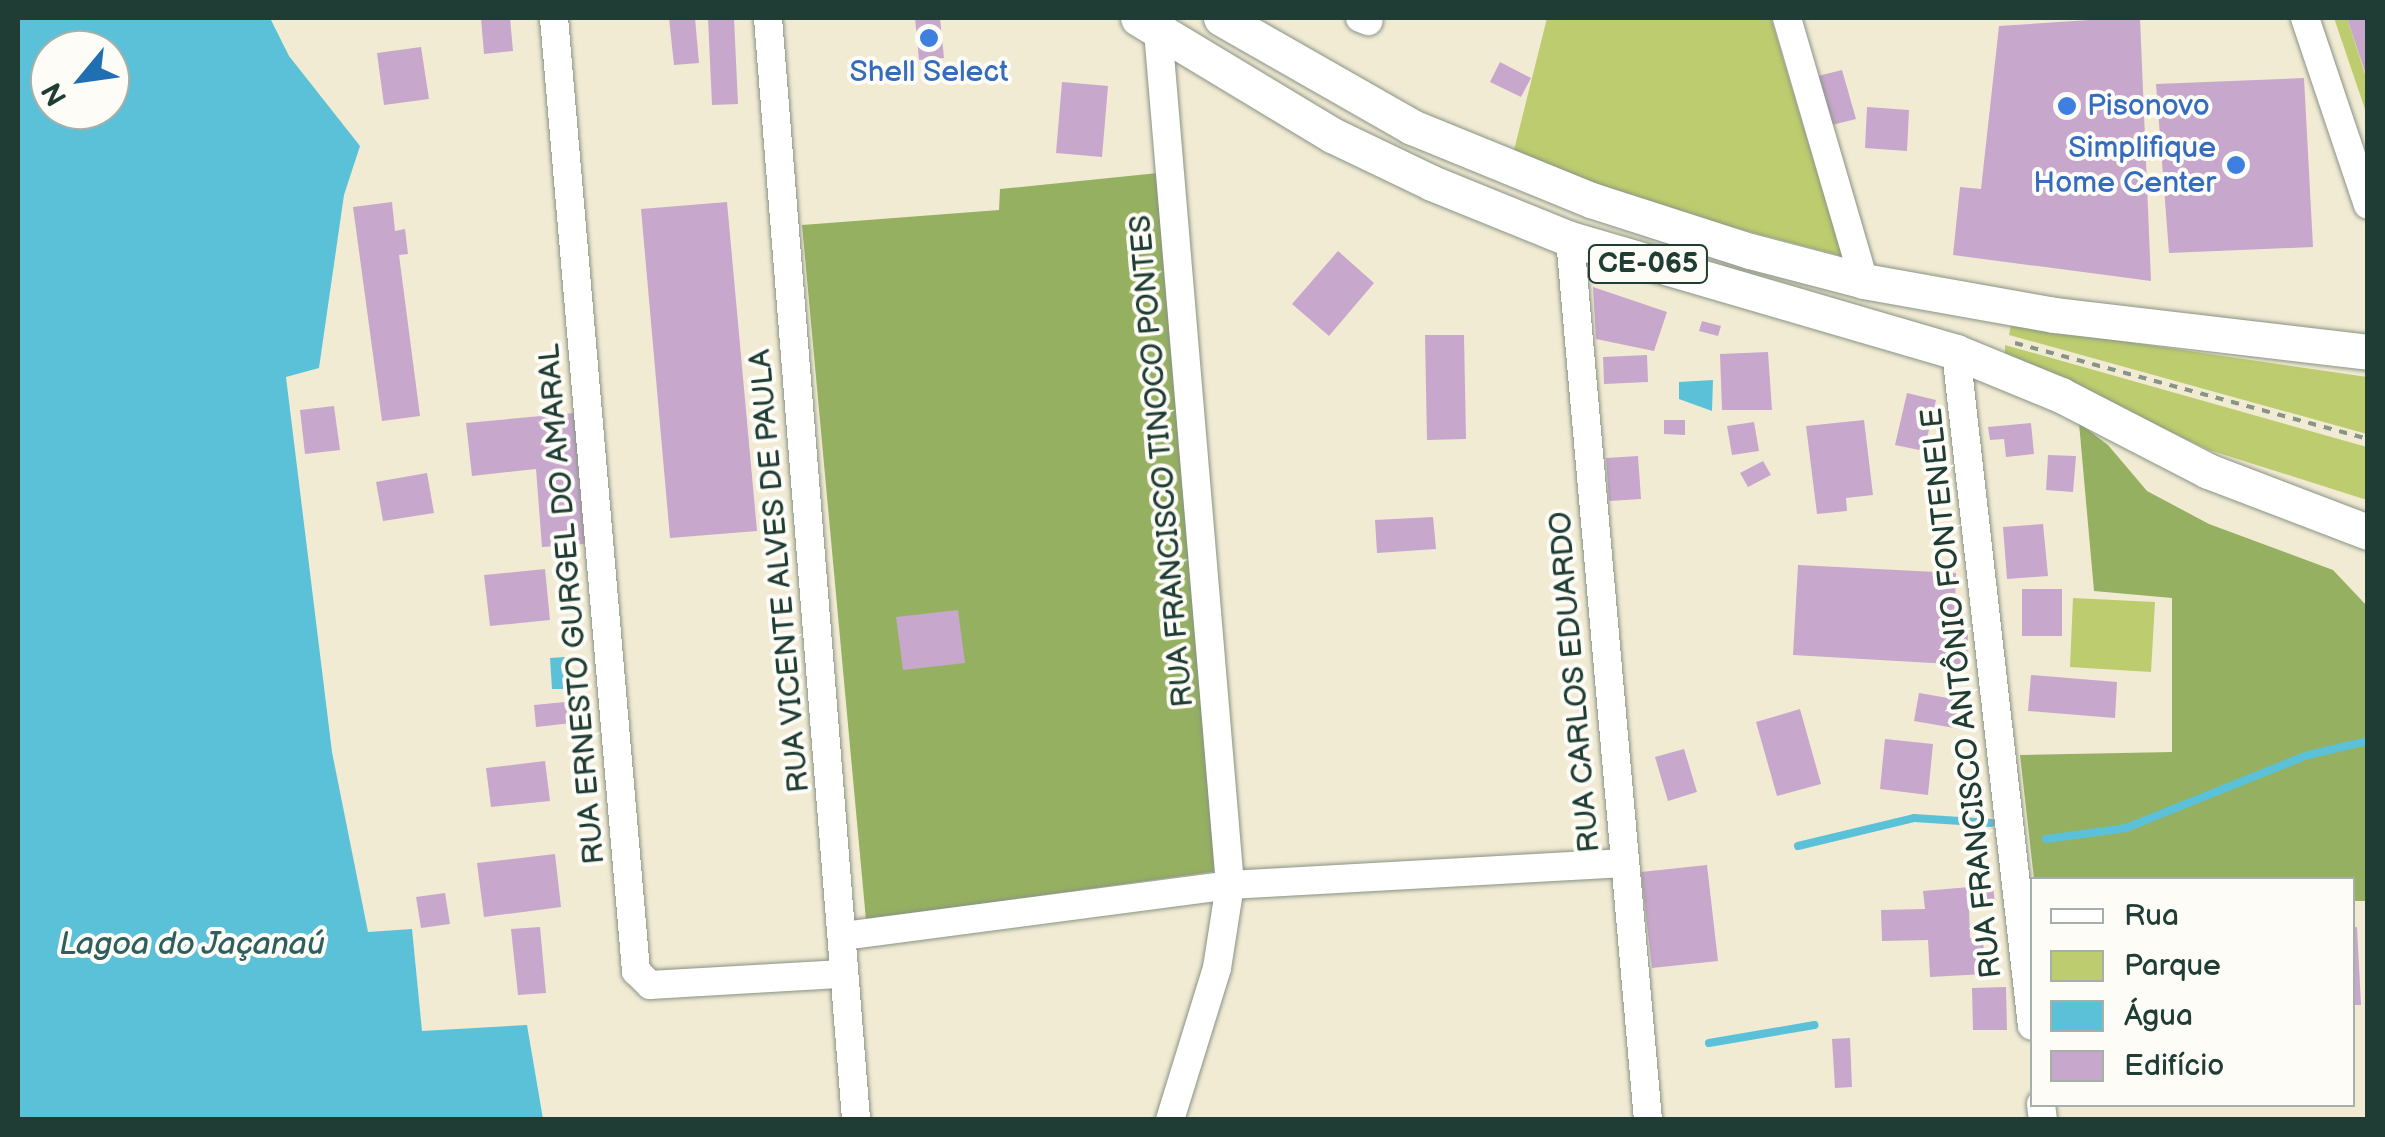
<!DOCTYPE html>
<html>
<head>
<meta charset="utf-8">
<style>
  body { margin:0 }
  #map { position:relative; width:2385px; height:1137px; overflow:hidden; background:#f2ebd4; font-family:"Balsamiq Sans",sans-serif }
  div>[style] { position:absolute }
  .green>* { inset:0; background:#bdcc6e }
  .forest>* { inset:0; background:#96b061 }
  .water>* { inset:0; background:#5bc1d8 }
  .stream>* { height:8px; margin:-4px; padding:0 4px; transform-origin:4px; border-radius:4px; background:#5bc1d8 }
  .building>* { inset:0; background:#c7a7cc }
  .path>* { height:4px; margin-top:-2px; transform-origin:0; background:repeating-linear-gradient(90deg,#889484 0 8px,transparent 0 16px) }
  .roads { filter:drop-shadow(0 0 2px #889484) drop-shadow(0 0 2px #889484) }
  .minor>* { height:28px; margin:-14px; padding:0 14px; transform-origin:14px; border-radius:14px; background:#fff }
  .major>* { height:35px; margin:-17.5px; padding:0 17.5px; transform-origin:17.5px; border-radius:17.5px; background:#fff }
  .dots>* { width:28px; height:28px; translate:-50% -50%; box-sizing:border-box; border:5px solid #fdfcf7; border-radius:50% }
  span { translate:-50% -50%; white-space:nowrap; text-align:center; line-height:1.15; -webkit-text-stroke:8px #fdfcf7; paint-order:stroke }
  .shield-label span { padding:2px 8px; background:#fdfcf7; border:2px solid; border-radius:8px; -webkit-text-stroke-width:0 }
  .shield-label { font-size:28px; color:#1f3d34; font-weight:700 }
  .shop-label { font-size:30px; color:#366cbe }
  .left { translate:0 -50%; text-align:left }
  .right { translate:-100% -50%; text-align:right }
  .street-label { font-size:30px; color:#1f3d34 }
  .water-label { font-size:32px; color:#2e5e5d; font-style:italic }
  .frame { position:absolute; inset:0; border:20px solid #1f3d34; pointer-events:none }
  .legend { position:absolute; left:2030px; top:877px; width:325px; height:230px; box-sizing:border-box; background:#fdfcf7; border:2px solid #a4b0a9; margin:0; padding:12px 18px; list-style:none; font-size:30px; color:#1f3d34 }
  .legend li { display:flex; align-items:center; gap:20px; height:50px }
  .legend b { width:50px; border:2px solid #a4b0a9 }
  .north { position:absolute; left:30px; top:30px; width:100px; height:100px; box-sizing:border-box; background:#fdfcf7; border:2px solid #a4b0a9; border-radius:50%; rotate:241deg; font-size:28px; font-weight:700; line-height:40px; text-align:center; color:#1f3d34 }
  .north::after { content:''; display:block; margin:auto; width:35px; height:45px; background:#1f6fb2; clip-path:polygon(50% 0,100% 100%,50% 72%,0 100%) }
</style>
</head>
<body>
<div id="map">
  <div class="green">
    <i style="clip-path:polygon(1547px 18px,1771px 18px,1842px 256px,1670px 211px,1513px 154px)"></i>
    <i style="clip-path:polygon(2334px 18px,2347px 18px,2367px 80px,2367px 115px)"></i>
    <i style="clip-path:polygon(2011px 325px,2367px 377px,2367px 434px,2009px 335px)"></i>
    <i style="clip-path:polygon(2005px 345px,2367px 447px,2367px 500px,2209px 450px,2005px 354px)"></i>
    <i style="clip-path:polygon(2073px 598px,2155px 602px,2151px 672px,2070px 667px)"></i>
  </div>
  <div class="forest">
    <i style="clip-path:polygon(1158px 173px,1218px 871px,866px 920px,802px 225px,999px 210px,1000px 189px)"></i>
    <i style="clip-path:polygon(2079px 423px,2108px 445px,2147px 491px,2209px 524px,2333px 570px,2367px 606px,2367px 901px,2353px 901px,2352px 880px,2034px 879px,2020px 755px,2172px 752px,2172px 598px,2094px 591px)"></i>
  </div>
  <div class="water">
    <i style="clip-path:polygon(evenodd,18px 18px,270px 18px,289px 56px,360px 146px,344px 195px,319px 368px,286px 377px,332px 752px,368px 932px,412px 929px,422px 1031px,527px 1025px,543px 1119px,18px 1119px,18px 18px,50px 50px,110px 50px,110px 110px,50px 110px,50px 50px)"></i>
    <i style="clip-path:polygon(1713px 380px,1712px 411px,1679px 399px,1679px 382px)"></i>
    <i style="clip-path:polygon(565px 657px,567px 689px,552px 689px,550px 658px)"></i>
  </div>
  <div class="stream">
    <i style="left:2046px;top:839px;width:81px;rotate:-7.8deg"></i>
    <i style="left:2126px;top:828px;width:196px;rotate:-21.9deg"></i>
    <i style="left:2308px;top:755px;width:62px;rotate:-13.1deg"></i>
    <i style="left:1798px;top:846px;width:119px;rotate:-13.6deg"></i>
    <i style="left:1914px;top:818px;width:77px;rotate:3.7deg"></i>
    <i style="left:1709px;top:1043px;width:107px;rotate:-9.7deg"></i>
  </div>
  <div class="building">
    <i style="clip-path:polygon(481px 18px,510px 18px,513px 51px,484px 54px)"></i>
    <i style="clip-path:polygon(669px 18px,695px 18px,699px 63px,674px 65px)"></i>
    <i style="clip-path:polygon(708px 18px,734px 18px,738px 104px,712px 105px)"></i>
    <i style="clip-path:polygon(915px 18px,940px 18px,944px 58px,919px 60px)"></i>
    <i style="clip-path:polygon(2119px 18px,2140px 18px,2151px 281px,1953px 255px,1960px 187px,1981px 189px,1999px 26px)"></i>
    <i style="clip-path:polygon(2347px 18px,2368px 18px,2368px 77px,2367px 78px)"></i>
    <i style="clip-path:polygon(421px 47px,429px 99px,384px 105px,377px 53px)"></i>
    <i style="clip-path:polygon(1500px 62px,1531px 78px,1521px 97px,1490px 82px)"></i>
    <i style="clip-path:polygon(1842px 70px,1856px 119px,1832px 125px,1818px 76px)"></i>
    <i style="clip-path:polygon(2304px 78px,2313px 247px,2169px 253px,2156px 84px)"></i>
    <i style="clip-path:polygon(1062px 82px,1108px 86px,1102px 157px,1056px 153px)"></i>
    <i style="clip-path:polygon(1867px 107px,1909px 110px,1907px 151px,1865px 148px)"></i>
    <i style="clip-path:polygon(392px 202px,395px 231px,405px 229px,408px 254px,399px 255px,420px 416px,382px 421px,353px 207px)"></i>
    <i style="clip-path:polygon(727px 202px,757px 531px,670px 538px,641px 209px)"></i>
    <i style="clip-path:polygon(1338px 251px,1374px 283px,1329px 336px,1292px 304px)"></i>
    <i style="clip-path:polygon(1593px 287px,1667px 312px,1654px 351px,1596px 339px)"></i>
    <i style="clip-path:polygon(1702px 321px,1721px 326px,1718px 336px,1699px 331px)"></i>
    <i style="clip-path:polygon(1425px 335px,1464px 335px,1466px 439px,1427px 440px)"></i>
    <i style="clip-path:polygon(1768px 352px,1772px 410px,1722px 410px,1720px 354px)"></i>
    <i style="clip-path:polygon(1647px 355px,1648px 382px,1604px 384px,1603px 357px)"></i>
    <i style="clip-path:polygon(1907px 393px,1936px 400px,1924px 451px,1895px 445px)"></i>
    <i style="clip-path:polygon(334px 406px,340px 450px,305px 454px,300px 410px)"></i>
    <i style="clip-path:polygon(574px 413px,585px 544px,542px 547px,536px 469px,472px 476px,466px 423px)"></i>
    <i style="clip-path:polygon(1664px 420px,1685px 420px,1685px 435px,1664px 434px)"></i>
    <i style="clip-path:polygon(1864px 420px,1873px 495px,1846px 498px,1847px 511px,1817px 514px,1806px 426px)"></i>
    <i style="clip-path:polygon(1754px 422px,1759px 451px,1732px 455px,1727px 426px)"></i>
    <i style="clip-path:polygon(2031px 423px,2034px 454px,2006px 457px,2004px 439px,1990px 440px,1988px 427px)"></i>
    <i style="clip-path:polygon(2048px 455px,2076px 456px,2073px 492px,2046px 490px)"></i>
    <i style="clip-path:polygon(1638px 456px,1641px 499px,1609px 501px,1606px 458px)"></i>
    <i style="clip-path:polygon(1763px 461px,1771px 475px,1748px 487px,1740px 473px)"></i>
    <i style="clip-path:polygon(427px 473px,434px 513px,383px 521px,376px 482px)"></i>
    <i style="clip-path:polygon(1433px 517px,1436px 549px,1377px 553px,1375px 520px)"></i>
    <i style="clip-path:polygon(2043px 524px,2048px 576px,2007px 579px,2003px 527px)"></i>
    <i style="clip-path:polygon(1798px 565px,1956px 573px,1954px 632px,1968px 633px,1967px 665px,1793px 655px)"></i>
    <i style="clip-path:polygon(545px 569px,550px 620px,490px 626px,484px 575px)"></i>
    <i style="clip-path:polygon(2022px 589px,2062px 589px,2062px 636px,2022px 636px)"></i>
    <i style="clip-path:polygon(958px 610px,965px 663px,903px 670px,896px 617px)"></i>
    <i style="clip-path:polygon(2031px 675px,2117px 682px,2115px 718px,2028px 711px)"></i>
    <i style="clip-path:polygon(1919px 693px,1971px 702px,1966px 730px,1914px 721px)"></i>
    <i style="clip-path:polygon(586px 700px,589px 721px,536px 727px,534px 705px)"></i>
    <i style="clip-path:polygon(1800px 709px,1821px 784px,1777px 796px,1756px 722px)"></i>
    <i style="clip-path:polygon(1885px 739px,1933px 744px,1928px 795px,1880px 789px)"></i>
    <i style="clip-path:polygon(1684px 749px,1697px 792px,1668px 801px,1655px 757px)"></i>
    <i style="clip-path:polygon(545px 761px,550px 801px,491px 807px,486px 768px)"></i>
    <i style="clip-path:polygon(555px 854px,561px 907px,484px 917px,477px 863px)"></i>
    <i style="clip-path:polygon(1707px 865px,1718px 961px,1652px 968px,1641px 872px)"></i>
    <i style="clip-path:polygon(1993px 885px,1995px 905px,1969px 908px,1970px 938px,1983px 937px,1985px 974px,1930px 977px,1928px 940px,1882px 941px,1881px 910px,1925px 909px,1923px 891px)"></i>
    <i style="clip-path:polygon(445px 893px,450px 924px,421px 928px,416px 897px)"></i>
    <i style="clip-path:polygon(540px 927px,546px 993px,518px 995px,511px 929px)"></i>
    <i style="clip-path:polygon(2357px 927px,2361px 1005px,2352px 1005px,2352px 928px)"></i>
    <i style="clip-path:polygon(2006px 987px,2007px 1030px,1973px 1030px,1972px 988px)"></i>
    <i style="clip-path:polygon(1850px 1038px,1852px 1087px,1835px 1088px,1832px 1039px)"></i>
  </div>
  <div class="path">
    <i style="left:2015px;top:343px;width:366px;rotate:15.2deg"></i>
  </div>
  <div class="roads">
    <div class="minor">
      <i style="left:554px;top:18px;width:957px;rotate:85.08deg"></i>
      <i style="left:636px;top:971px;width:20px;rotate:45deg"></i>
      <i style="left:650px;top:985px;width:193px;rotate:-3.3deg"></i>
      <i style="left:768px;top:18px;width:1106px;rotate:85.43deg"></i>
      <i style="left:1360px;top:18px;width:9px;rotate:21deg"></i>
      <i style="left:1787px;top:18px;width:274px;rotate:73.7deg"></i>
      <i style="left:2305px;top:18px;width:197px;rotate:71.4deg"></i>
      <i style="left:1158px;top:31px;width:857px;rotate:85.18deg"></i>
      <i style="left:1230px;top:885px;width:84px;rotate:98.9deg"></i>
      <i style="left:1217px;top:968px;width:159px;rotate:107.2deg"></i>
      <i style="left:1570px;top:239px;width:884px;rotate:84.94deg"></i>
      <i style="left:1956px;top:352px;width:678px;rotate:83.57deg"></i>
      <i style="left:843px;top:936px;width:390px;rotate:-7.5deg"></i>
      <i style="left:1230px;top:885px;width:395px;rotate:-3.2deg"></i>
      <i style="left:2041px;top:1104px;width:16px;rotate:83deg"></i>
    </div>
    <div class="major">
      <i style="left:1138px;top:18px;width:227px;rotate:31.1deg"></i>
      <i style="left:1332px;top:135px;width:111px;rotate:25.6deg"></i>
      <i style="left:1432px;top:183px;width:149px;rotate:22.1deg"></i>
      <i style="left:1570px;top:239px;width:402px;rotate:16.3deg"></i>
      <i style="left:1956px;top:352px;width:113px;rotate:22.3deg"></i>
      <i style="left:2061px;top:395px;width:165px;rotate:27.3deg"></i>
      <i style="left:2208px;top:471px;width:171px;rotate:20.9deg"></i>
      <i style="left:1221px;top:18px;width:220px;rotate:29.7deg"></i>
      <i style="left:1412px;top:127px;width:193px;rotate:22.2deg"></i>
      <i style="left:1591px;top:200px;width:167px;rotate:17.8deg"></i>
      <i style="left:1750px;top:251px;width:118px;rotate:14.7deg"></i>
      <i style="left:1864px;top:281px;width:193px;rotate:10.1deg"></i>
      <i style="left:2054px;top:315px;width:316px;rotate:6.7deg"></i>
    </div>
  </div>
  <div class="dots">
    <i style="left:929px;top:38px;background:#3f7fe0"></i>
    <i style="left:2067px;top:106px;background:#3f7fe0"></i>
    <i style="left:2236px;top:165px;background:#3f7fe0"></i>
  </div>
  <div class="shield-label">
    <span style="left:1648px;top:264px">CE-065</span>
  </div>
  <div class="shop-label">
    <span style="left:929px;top:72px">Shell Select</span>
    <span class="left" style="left:2087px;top:106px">Pisonovo</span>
    <span class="right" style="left:2216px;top:165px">Simplifique<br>Home Center</span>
  </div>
  <div class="street-label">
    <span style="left:1162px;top:461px;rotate:-95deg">RUA FRANCISCO TINOCO PONTES</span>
    <span style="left:780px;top:571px;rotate:-95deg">RUA VICENTE ALVES DE PAULA</span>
    <span style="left:572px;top:604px;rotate:-95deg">RUA ERNESTO GURGEL DO AMARAL</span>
    <span style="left:1575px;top:682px;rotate:-95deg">RUA CARLOS EDUARDO</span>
    <span style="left:1962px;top:693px;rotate:-96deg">RUA FRANCISCO ANTÔNIO FONTENELE</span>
  </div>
  <div class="water-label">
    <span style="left:192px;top:945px">Lagoa do Jaçanaú</span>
  </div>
  <div class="frame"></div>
  <ul class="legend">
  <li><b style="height:12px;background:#fff"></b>Rua</li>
  <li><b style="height:28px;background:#bdcc6e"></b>Parque</li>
  <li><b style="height:28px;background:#5bc1d8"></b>Água</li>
  <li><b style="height:28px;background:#c7a7cc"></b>Edifício</li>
  </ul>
  <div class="north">N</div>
</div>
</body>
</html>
